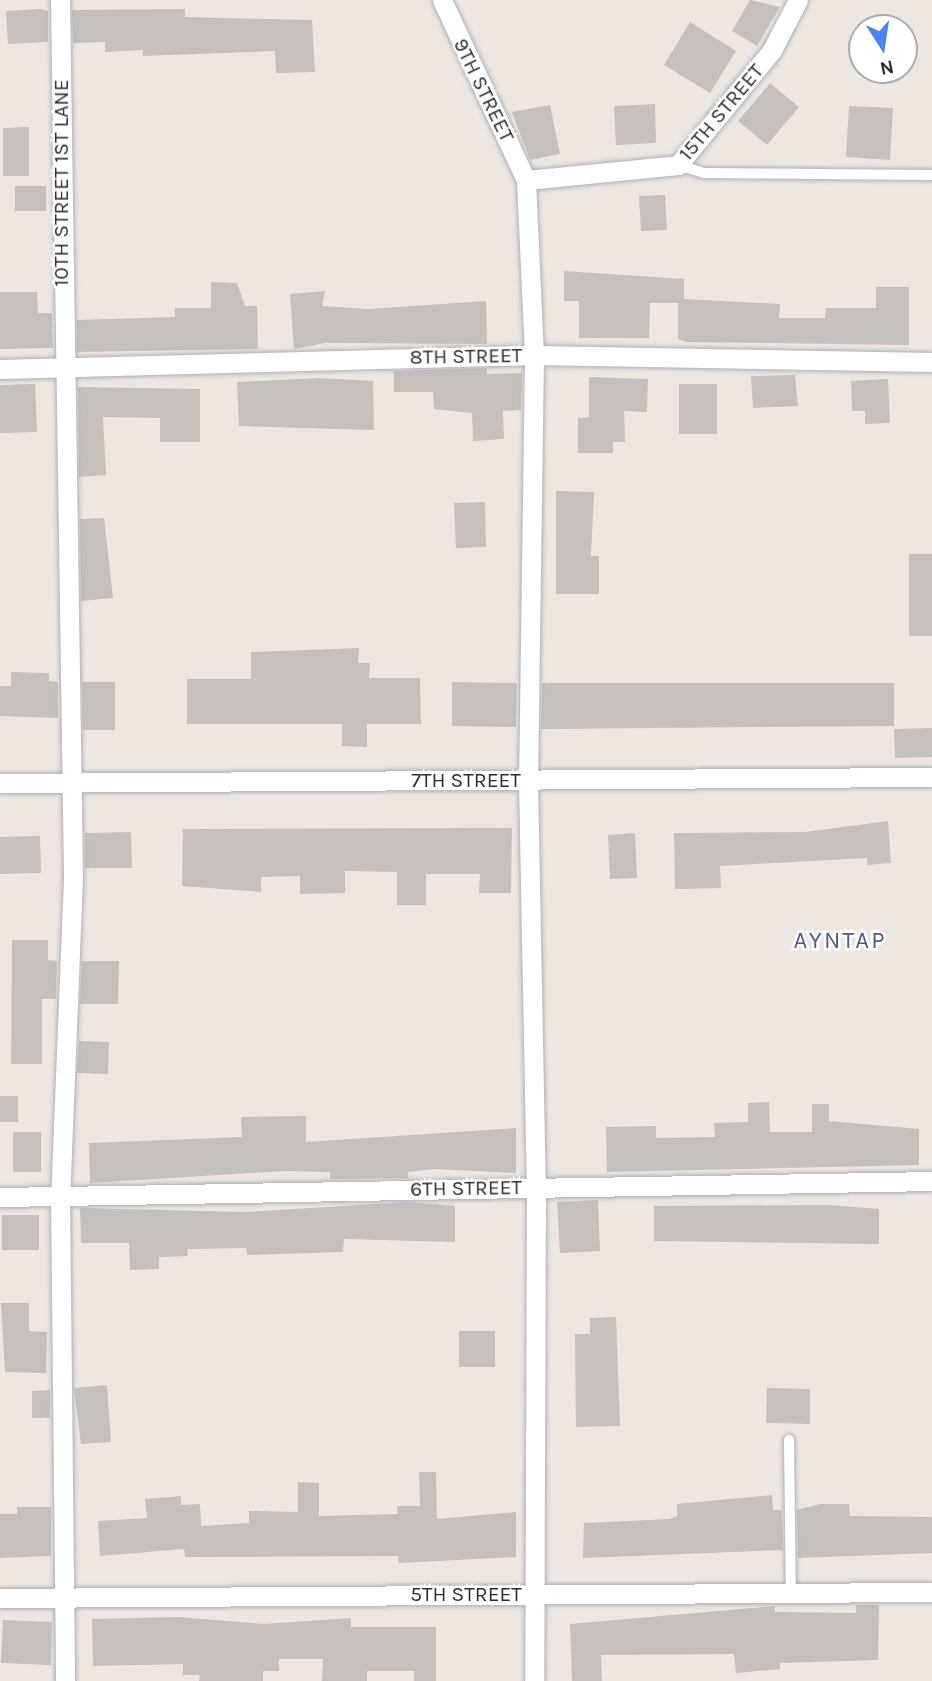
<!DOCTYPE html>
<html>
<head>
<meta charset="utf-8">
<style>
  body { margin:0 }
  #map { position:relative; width:932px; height:1681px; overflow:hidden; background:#eee6e0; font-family:Karla,sans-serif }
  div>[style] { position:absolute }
  .building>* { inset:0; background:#c6c0bc }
  .roads { filter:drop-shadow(0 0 2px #adb1b8) drop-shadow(0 0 2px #adb1b8) }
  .lane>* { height:10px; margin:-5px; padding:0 5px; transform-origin:5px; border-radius:5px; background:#fff }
  .street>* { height:19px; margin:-9.5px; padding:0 9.5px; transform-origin:9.5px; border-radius:9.5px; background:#fff }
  span { translate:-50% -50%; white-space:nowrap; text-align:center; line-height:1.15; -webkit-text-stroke:5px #fff; paint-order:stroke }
  .street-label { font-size:21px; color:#2d2d2d }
  .quarter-label { font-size:24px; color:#4e5e7c; letter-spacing:2px }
  .north { position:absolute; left:848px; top:14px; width:70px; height:70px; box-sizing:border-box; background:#fff; border:2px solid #ababab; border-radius:50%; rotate:168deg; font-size:19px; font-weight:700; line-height:28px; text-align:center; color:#2d2d2d }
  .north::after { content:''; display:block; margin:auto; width:24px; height:32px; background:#4883f2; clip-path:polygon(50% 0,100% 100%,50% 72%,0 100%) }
</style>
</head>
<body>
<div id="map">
  <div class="building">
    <i style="clip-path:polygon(750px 0,780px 7px,757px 46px,732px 31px)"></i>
    <i style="clip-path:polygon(40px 9px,48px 11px,48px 42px,8px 44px,6px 11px)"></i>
    <i style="clip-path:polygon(185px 9px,185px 17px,312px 20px,315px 72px,276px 73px,275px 51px,143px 56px,143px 50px,105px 52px,105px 42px,73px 43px,72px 10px)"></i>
    <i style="clip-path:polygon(690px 22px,736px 51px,710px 93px,664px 65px)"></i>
    <i style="clip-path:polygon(770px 83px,799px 107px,767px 145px,738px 121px)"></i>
    <i style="clip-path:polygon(655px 104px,656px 143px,616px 145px,614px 106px)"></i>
    <i style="clip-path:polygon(550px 105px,560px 154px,530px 160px,512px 112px)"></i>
    <i style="clip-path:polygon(849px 106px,893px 108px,890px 160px,846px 157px)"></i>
    <i style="clip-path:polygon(29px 127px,29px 176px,3px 176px,3px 128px)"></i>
    <i style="clip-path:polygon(15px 186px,46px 186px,46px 211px,15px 211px)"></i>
    <i style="clip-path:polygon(665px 195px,667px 230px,641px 231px,639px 196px)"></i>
    <i style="clip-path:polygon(564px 271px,684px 279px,684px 299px,780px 304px,779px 318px,825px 318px,826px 308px,876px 308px,876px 287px,909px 287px,909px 345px,687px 342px,678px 339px,678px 303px,650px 303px,649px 338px,579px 338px,579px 301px,564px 301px)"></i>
    <i style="clip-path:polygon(211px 282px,237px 283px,245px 306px,257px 306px,258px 349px,77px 352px,77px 320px,175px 317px,175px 308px,211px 308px)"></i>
    <i style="clip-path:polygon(325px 291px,322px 306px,368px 309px,486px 301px,487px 344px,325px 343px,294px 349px,290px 294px)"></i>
    <i style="clip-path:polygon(0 292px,37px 292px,38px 313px,52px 313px,53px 348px,0 349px)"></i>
    <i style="clip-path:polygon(487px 368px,487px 374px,522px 373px,521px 410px,503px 411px,504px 439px,473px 441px,472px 413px,434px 409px,433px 392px,394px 392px,394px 371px)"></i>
    <i style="clip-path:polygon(795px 375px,798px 406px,753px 408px,751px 376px)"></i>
    <i style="clip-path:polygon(589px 377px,648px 379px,647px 412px,624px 411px,625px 442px,613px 442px,613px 453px,578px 453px,578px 418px,589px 417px)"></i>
    <i style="clip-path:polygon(318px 378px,373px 381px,374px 430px,239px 426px,237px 382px)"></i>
    <i style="clip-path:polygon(888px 379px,890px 423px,865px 424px,865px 411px,852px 411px,851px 381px)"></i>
    <i style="clip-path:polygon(35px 384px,37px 432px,0 433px,0 385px)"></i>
    <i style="clip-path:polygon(679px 384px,717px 384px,717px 434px,679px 434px)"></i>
    <i style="clip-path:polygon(78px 387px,200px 389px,200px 442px,160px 442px,160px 418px,103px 417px,106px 475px,79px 477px)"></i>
    <i style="clip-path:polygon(556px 491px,594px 492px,591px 556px,599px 556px,599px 594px,556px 594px)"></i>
    <i style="clip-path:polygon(485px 502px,486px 547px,456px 548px,454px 503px)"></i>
    <i style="clip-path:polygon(104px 518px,113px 598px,81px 601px,80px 519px)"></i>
    <i style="clip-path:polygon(909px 554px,932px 554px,932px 636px,909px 636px)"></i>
    <i style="clip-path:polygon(359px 648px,358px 663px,370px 663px,369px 678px,420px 678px,421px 724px,367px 724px,367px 747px,342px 746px,342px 724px,187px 724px,187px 679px,251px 679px,251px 652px)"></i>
    <i style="clip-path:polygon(11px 672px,49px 673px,49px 681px,58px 682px,58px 718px,0 716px,0 686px,11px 686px)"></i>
    <i style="clip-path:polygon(82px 682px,115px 682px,115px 730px,83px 730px)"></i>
    <i style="clip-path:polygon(452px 682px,517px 683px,516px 727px,452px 726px)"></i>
    <i style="clip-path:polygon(542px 683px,894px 683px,894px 726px,541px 729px)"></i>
    <i style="clip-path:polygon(932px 728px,932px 757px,895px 758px,894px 729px)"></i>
    <i style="clip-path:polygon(888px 821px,891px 863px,867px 865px,867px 858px,720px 866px,721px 888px,675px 889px,674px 833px,805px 832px)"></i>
    <i style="clip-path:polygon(512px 828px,511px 893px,479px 893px,480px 874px,426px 874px,426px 905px,397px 905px,397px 872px,345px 871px,345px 893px,300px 894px,300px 876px,261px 877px,261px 892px,182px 886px,183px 829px)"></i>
    <i style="clip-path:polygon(131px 832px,132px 868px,85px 868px,85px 833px)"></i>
    <i style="clip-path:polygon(635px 833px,637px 878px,610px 879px,608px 835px)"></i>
    <i style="clip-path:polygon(40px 836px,41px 873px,0 874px,0 837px)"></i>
    <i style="clip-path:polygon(12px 940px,48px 940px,48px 960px,57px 961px,56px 999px,42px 999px,42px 1064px,11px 1064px)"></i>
    <i style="clip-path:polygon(82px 961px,119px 961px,118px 1004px,80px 1004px)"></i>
    <i style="clip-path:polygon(79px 1041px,109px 1042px,108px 1074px,77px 1073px)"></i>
    <i style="clip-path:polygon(0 1096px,18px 1096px,18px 1122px,0 1122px)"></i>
    <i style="clip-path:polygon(769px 1102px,770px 1132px,812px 1132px,812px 1104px,829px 1104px,829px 1121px,919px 1129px,919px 1165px,607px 1172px,606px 1127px,656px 1126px,656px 1138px,715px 1137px,714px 1123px,748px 1122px,748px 1103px)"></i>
    <i style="clip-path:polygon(306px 1116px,306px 1142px,516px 1128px,516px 1173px,435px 1169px,408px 1172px,408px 1178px,330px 1179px,330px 1172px,285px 1171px,90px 1183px,89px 1143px,242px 1137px,241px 1117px)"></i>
    <i style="clip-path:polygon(13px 1132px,41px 1132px,41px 1172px,13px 1172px)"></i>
    <i style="clip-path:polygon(598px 1200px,600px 1251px,560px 1253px,557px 1202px)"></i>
    <i style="clip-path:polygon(408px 1202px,455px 1206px,455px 1242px,344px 1239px,343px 1252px,247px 1255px,246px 1248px,187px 1249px,188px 1256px,159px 1257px,159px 1269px,130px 1270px,129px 1243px,81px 1243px,80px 1208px,246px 1212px)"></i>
    <i style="clip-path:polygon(828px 1205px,879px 1209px,879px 1244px,654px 1241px,654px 1206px)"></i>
    <i style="clip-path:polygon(2px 1215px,39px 1215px,39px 1250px,2px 1250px)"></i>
    <i style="clip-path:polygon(1px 1303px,29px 1303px,29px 1331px,47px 1332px,46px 1373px,5px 1372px)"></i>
    <i style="clip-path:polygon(616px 1317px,620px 1426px,576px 1427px,575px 1334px,590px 1334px,590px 1318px)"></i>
    <i style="clip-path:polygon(459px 1331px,495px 1331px,495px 1367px,459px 1367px)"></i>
    <i style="clip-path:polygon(107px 1385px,111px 1442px,81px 1444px,74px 1388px)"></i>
    <i style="clip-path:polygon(767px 1388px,810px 1389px,810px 1424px,766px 1423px)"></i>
    <i style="clip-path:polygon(50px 1390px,50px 1418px,32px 1418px,32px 1391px)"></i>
    <i style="clip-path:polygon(419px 1472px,436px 1472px,437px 1519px,516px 1512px,516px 1557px,399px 1563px,398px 1556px,185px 1557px,184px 1549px,100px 1556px,98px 1521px,147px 1518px,145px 1499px,181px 1496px,181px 1505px,200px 1504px,201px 1526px,249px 1523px,249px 1511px,298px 1512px,298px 1482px,319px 1483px,319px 1516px,398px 1514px,397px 1506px,420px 1506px)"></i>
    <i style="clip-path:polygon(772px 1495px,773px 1510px,782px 1510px,783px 1550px,583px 1558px,584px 1523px,670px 1519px,677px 1516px,677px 1504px)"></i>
    <i style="clip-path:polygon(820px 1504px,849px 1504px,850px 1516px,932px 1517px,932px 1553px,798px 1558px,797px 1510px)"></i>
    <i style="clip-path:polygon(17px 1507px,51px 1507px,51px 1556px,0 1558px,0 1514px,17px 1514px)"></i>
    <i style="clip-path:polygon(856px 1605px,879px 1605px,878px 1660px,780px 1663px,780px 1669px,736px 1673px,734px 1654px,601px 1655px,602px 1681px,572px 1681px,570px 1624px,775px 1606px,775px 1612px,856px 1613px)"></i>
    <i style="clip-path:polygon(177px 1617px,264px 1624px,351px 1618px,351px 1627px,436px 1627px,436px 1681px,414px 1681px,414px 1671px,367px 1671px,367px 1681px,322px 1681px,323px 1659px,279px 1659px,279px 1671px,263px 1671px,263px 1681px,199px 1681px,200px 1675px,183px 1675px,183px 1664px,93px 1666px,92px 1619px)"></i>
    <i style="clip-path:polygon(3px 1620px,52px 1622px,51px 1665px,1px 1663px)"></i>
  </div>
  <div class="roads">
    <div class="lane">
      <i style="left:678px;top:165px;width:28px;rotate:17deg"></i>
      <i style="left:705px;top:173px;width:227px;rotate:0.5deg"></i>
      <i style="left:789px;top:1440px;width:153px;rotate:89.3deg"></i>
    </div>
    <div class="street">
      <i style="left:60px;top:0;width:878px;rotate:89.15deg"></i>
      <i style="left:73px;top:878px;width:317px;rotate:92.3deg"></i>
      <i style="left:60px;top:1195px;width:486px;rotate:89.4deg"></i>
      <i style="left:442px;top:0;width:199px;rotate:65deg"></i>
      <i style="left:526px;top:180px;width:175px;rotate:87.4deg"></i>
      <i style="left:534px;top:355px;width:425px;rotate:90.8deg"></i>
      <i style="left:528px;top:780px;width:407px;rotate:88.9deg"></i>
      <i style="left:536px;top:1187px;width:494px;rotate:90.2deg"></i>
      <i style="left:526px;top:180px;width:153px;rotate:-5.6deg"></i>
      <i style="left:678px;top:165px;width:149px;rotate:-50.7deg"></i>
      <i style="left:772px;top:50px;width:56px;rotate:-62.5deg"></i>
      <i style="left:0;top:369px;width:534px;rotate:-1.5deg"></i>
      <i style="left:534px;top:355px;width:398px;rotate:1deg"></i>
      <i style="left:0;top:783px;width:932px;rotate:-0.37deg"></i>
      <i style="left:0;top:1197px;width:932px;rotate:-0.98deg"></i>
      <i style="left:0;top:1598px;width:932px;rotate:-0.37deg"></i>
    </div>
  </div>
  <div class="street-label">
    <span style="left:484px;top:90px;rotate:64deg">9TH STREET</span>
    <span style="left:721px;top:112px;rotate:-50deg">15TH STREET</span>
    <span style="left:61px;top:183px;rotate:-90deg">10TH STREET 1ST LANE</span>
    <span style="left:466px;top:356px;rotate:-1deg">8TH STREET</span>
    <span style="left:466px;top:780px">7TH STREET</span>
    <span style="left:466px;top:1188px;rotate:-1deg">6TH STREET</span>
    <span style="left:466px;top:1594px">5TH STREET</span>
  </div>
  <div class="quarter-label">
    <span style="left:840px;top:941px">AYNTAP</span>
  </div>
  <div class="north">N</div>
</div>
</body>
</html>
